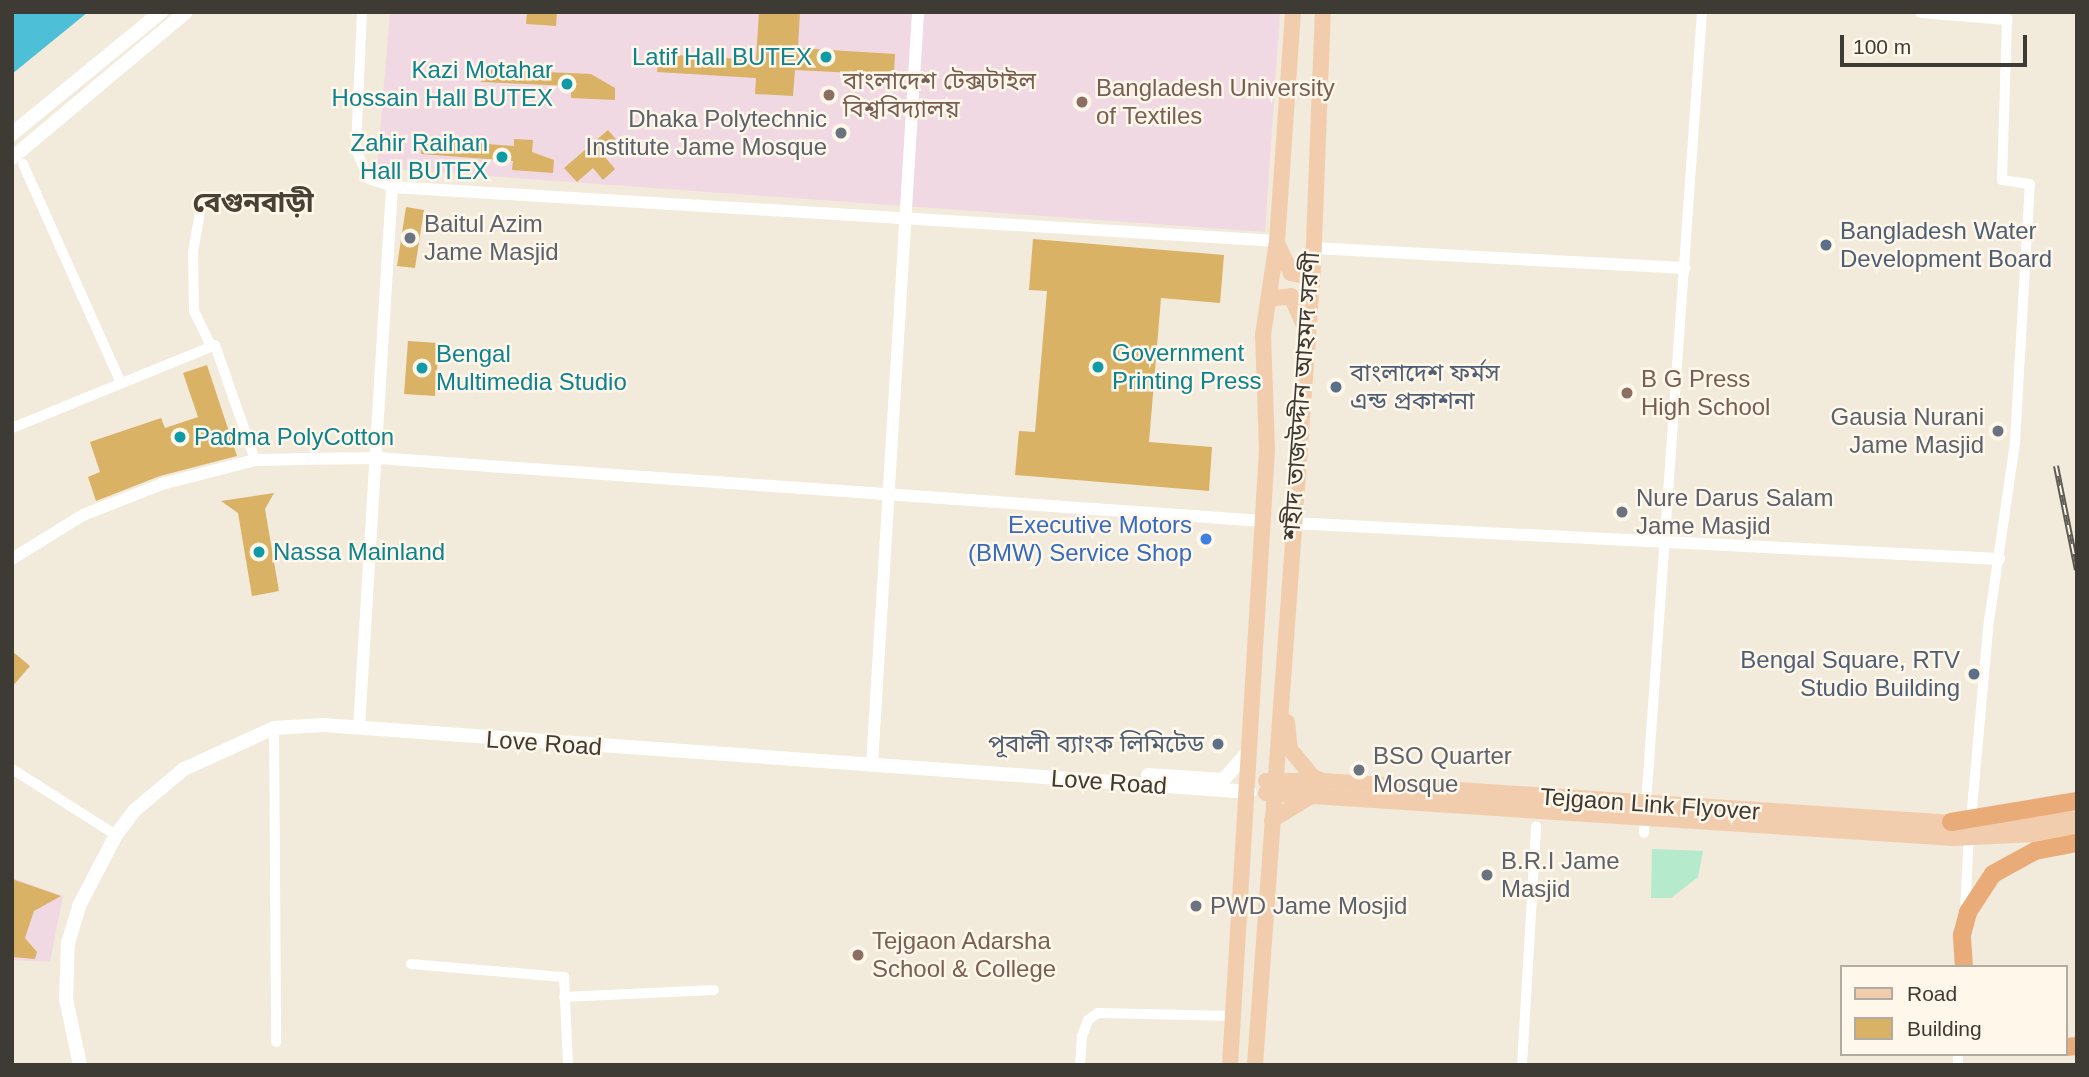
<!DOCTYPE html>
<html>
<head>
<meta charset="utf-8">
<style>
  body { margin:0 }
  #map { position:relative; width:2089px; height:1077px; overflow:hidden; background:#f2eada; font-family:Helvetica,"Noto Sans Bengali",sans-serif }
  div>[style] { position:absolute }
  .education>* { inset:0; background:#f1d9e4 }
  .green>* { inset:0; background:#b5eacd }
  .water>* { inset:0; background:#4dbfd6 }
  .building>* { inset:0; background:#dab265 }
  .minor>* { height:10px; margin:-5px; padding:0 5px; transform-origin:5px; border-radius:5px; background:#fff }
  .tertiary>* { height:12px; margin:-6px; padding:0 6px; transform-origin:6px; border-radius:6px; background:#fff }
  .secondary>* { height:14px; margin:-7px; padding:0 7px; transform-origin:7px; border-radius:7px; background:#fff }
  .primary>* { height:16px; margin:-8px; padding:0 8px; transform-origin:8px; border-radius:8px; background:#f2cdad }
  .motorway>* { height:18px; margin:-9px; padding:0 9px; transform-origin:9px; border-radius:9px; background:#e9ab77 }
  .rail>* { height:6px; margin-top:-3px; transform-origin:0; background:repeating-linear-gradient(90deg,#fef7ea 0 10px,#5f5b54 0 20px); box-sizing:border-box; border-block:2px solid #5f5b54 }
  .dots>* { width:19px; height:19px; translate:-50% -50%; box-sizing:border-box; border:4px solid #fef7ea; border-radius:50% }
  span { translate:-50% -50%; white-space:nowrap; text-align:center; line-height:1.15; -webkit-text-stroke:5px #fef7ea; paint-order:stroke }
  .culture-label { font-size:24px; color:#0d838f }
  .right { translate:-100% -50%; text-align:right }
  .left { translate:0 -50%; text-align:left }
  .education-label { font-size:24px; color:#785e54 }
  .worship-label { font-size:24px; color:#5b616d }
  .service-label { font-size:24px; color:#4e5e75 }
  .street-label { font-size:24px; color:#3e3b35 }
  .shop-label { font-size:24px; color:#366cbe }
  .quarter-label { font-size:28px; color:#484134; font-weight:700 }
  .frame { position:absolute; inset:0; border:14px solid #3e3b35; pointer-events:none }
  .legend { position:absolute; left:1840px; top:965px; width:228px; height:91px; box-sizing:border-box; background:#fef7ea; border:2px solid #b1aca2; margin:0; padding:9px 12px; list-style:none; font-size:21px; color:#3e3b35 }
  .legend li { display:flex; align-items:center; gap:14px; height:35px }
  .legend b { width:35px; border:2px solid #b1aca2 }
  .scale { position:absolute; left:1840px; top:35px; width:187px; height:32px; box-sizing:border-box; border:4px solid #3e3b35; border-top:0; padding-left:9px; font-size:21px; line-height:24px; white-space:nowrap; color:#3e3b35; -webkit-text-stroke:5px #fef7ea; paint-order:stroke }
</style>
</head>
<body>
<div id="map">
  <div class="education">
    <i style="clip-path:polygon(390px 12px,1280px 12px,1265px 232px,377px 168px)"></i>
    <i style="clip-path:polygon(12px 878px,63px 896px,50px 962px,12px 960px)"></i>
  </div>
  <div class="green">
    <i style="clip-path:polygon(1652px 849px,1703px 851px,1698px 877px,1671px 898px,1651px 898px)"></i>
  </div>
  <div class="water">
    <i style="clip-path:polygon(12px 12px,88px 12px,12px 74px)"></i>
  </div>
  <div class="building">
    <i style="clip-path:polygon(527px 12px,557px 12px,556px 26px,526px 24px)"></i>
    <i style="clip-path:polygon(759px 12px,800px 12px,798px 48px,895px 54px,894px 75px,795px 70px,793px 96px,755px 94px,756px 78px,657px 72px,658px 54px,756px 60px)"></i>
    <i style="clip-path:polygon(482px 69px,591px 74px,615px 88px,615px 100px,571px 98px,571px 86px,481px 82px)"></i>
    <i style="clip-path:polygon(608px 130px,620px 144px,605px 157px,615px 169px,603px 180px,593px 168px,577px 182px,564px 168px)"></i>
    <i style="clip-path:polygon(422px 139px,514px 146px,514px 139px,533px 140px,532px 152px,554px 160px,553px 173px,512px 170px,513px 161px,421px 154px)"></i>
    <i style="clip-path:polygon(406px 207px,424px 210px,415px 268px,397px 266px)"></i>
    <i style="clip-path:polygon(1033px 239px,1224px 255px,1220px 303px,1161px 298px,1149px 442px,1212px 447px,1209px 491px,1015px 475px,1019px 431px,1035px 432px,1047px 291px,1029px 290px)"></i>
    <i style="clip-path:polygon(408px 341px,439px 343px,435px 396px,404px 394px)"></i>
    <i style="clip-path:polygon(207px 365px,237px 456px,160px 476px,96px 501px,88px 477px,100px 472px,90px 442px,161px 418px,165px 428px,198px 417px,183px 373px)"></i>
    <i style="clip-path:polygon(274px 493px,265px 509px,279px 591px,252px 596px,238px 513px,221px 501px)"></i>
    <i style="clip-path:polygon(12px 651px,30px 666px,12px 687px)"></i>
    <i style="clip-path:polygon(12px 879px,61px 896px,34px 911px,25px 938px,37px 952px,35px 959px,12px 957px)"></i>
  </div>
  <div class="minor">
    <i style="left:362px;top:12px;width:138px;rotate:92.5deg"></i>
    <i style="left:356px;top:150px;width:32px;rotate:66deg"></i>
    <i style="left:369px;top:179px;width:24px;rotate:19deg"></i>
    <i style="left:23px;top:164px;width:238px;rotate:65.9deg"></i>
    <i style="left:200px;top:212px;width:41px;rotate:99.9deg"></i>
    <i style="left:193px;top:252px;width:59px;rotate:89deg"></i>
    <i style="left:194px;top:311px;width:37px;rotate:64deg"></i>
    <i style="left:12px;top:428px;width:219px;rotate:-22.2deg"></i>
    <i style="left:215px;top:345px;width:122px;rotate:70.8deg"></i>
    <i style="left:274px;top:728px;width:314px;rotate:89.6deg"></i>
    <i style="left:12px;top:769px;width:123px;rotate:32.4deg"></i>
    <i style="left:1971px;top:820px;width:193px;rotate:-84.9deg"></i>
    <i style="left:1988px;top:628px;width:188px;rotate:-81.7deg"></i>
    <i style="left:2015px;top:442px;width:258px;rotate:-86.7deg"></i>
    <i style="left:2030px;top:184px;width:28px;rotate:-172deg"></i>
    <i style="left:2002px;top:180px;width:161px;rotate:-88.2deg"></i>
    <i style="left:1644px;top:833px;width:823px;rotate:-85.96deg"></i>
    <i style="left:1965px;top:911px;width:76px;rotate:-87deg"></i>
    <i style="left:411px;top:964px;width:154px;rotate:4.9deg"></i>
    <i style="left:564px;top:977px;width:88px;rotate:87.4deg"></i>
    <i style="left:564px;top:997px;width:150px;rotate:-2.7deg"></i>
    <i style="left:1080px;top:1065px;width:29px;rotate:-86deg"></i>
    <i style="left:1082px;top:1036px;width:17px;rotate:-69deg"></i>
    <i style="left:1088px;top:1020px;width:12px;rotate:-35deg"></i>
    <i style="left:1098px;top:1013px;width:135px;rotate:1.3deg"></i>
    <i style="left:1522px;top:1065px;width:239px;rotate:-86.6deg"></i>
    <i style="left:1958px;top:1065px;width:11px;rotate:-90deg"></i>
  </div>
  <div class="tertiary">
    <i style="left:1921px;top:12px;width:86px;rotate:4.7deg"></i>
    <i style="left:1314px;top:248px;width:371px;rotate:3.1deg"></i>
    <i style="left:1291px;top:523px;width:709px;rotate:2.91deg"></i>
    <i style="left:12px;top:559px;width:84px;rotate:-31.8deg"></i>
    <i style="left:83px;top:515px;width:85px;rotate:-21.4deg"></i>
    <i style="left:162px;top:484px;width:96px;rotate:-14.5deg"></i>
    <i style="left:255px;top:460px;width:39px;rotate:-1deg"></i>
    <i style="left:294px;top:459px;width:84px;rotate:-0.7deg"></i>
    <i style="left:378px;top:458px;width:887px;rotate:4.07deg"></i>
    <i style="left:359px;top:728px;width:542px;rotate:-86.51deg"></i>
    <i style="left:392px;top:187px;width:887px;rotate:3.49deg"></i>
    <i style="left:872px;top:765px;width:754px;rotate:-86.5deg"></i>
  </div>
  <div class="secondary">
    <i style="left:12px;top:134px;width:193px;rotate:-39.3deg"></i>
    <i style="left:12px;top:158px;width:227px;rotate:-40deg"></i>
    <i style="left:1148px;top:775px;width:75px;rotate:3.8deg"></i>
    <i style="left:1223px;top:780px;width:40px;rotate:-48deg"></i>
    <i style="left:80px;top:1065px;width:67px;rotate:-102deg"></i>
    <i style="left:66px;top:999px;width:56px;rotate:-88deg"></i>
    <i style="left:68px;top:943px;width:39px;rotate:-73deg"></i>
    <i style="left:79px;top:906px;width:80px;rotate:-62.5deg"></i>
    <i style="left:116px;top:835px;width:31px;rotate:-53deg"></i>
    <i style="left:135px;top:810px;width:64px;rotate:-39.9deg"></i>
    <i style="left:184px;top:769px;width:99px;rotate:-24.5deg"></i>
    <i style="left:274px;top:728px;width:49px;rotate:-3.5deg"></i>
    <i style="left:323px;top:725px;width:929px;rotate:4.13deg"></i>
  </div>
  <div class="primary">
    <i style="left:1278px;top:245px;width:31px;rotate:65deg"></i>
    <i style="left:1291px;top:273px;width:13px;rotate:13deg"></i>
    <i style="left:1304px;top:276px;width:12px;rotate:-42deg"></i>
    <i style="left:1268px;top:299px;width:23px;rotate:-7deg"></i>
    <i style="left:1291px;top:296px;width:30px;rotate:66deg"></i>
    <i style="left:1287px;top:722px;width:27px;rotate:84deg"></i>
    <i style="left:1290px;top:749px;width:36px;rotate:51deg"></i>
    <i style="left:1313px;top:777px;width:11px;rotate:22deg"></i>
    <i style="left:1323px;top:781px;width:662px;rotate:3.81deg"></i>
    <i style="left:1984px;top:825px;width:93px;rotate:-3.7deg"></i>
    <i style="left:1266px;top:781px;width:54px"></i>
    <i style="left:1266px;top:793px;width:689px;rotate:3.74deg"></i>
    <i style="left:1954px;top:838px;width:123px;rotate:-2.8deg"></i>
    <i style="left:1272px;top:820px;width:46px;rotate:-31.6deg"></i>
    <i style="left:1230px;top:1065px;width:617px;rotate:-86.56deg"></i>
    <i style="left:1267px;top:449px;width:114px;rotate:-92deg"></i>
    <i style="left:1263px;top:335px;width:95px;rotate:-81.5deg"></i>
    <i style="left:1277px;top:241px;width:230px;rotate:-86deg"></i>
    <i style="left:1255px;top:1065px;width:799px;rotate:-85.84deg"></i>
    <i style="left:1313px;top:268px;width:256px;rotate:-87.8deg"></i>
  </div>
  <div class="motorway">
    <i style="left:1951px;top:822px;width:128px;rotate:-9.5deg"></i>
    <i style="left:1964px;top:967px;width:32px;rotate:-94deg"></i>
    <i style="left:1962px;top:935px;width:24px;rotate:-75deg"></i>
    <i style="left:1968px;top:912px;width:45px;rotate:-56.7deg"></i>
    <i style="left:1993px;top:874px;width:48px;rotate:-28.7deg"></i>
    <i style="left:2035px;top:851px;width:43px;rotate:-10.8deg"></i>
    <i style="left:2066px;top:1047px;width:11px;rotate:-5deg"></i>
  </div>
  <div class="rail">
    <i style="left:2056px;top:466px;width:106px;rotate:78.6deg"></i>
  </div>
  <div class="dots">
    <i style="left:826px;top:57px;background:#0f9aa8"></i>
    <i style="left:567px;top:84px;background:#0f9aa8"></i>
    <i style="left:829px;top:95px;background:#8d6e63"></i>
    <i style="left:1082px;top:102px;background:#8d6e63"></i>
    <i style="left:841px;top:133px;background:#6b7280"></i>
    <i style="left:502px;top:157px;background:#0f9aa8"></i>
    <i style="left:410px;top:238px;background:#6b7280"></i>
    <i style="left:1826px;top:245px;background:#5c6f8a"></i>
    <i style="left:1098px;top:367px;background:#0f9aa8"></i>
    <i style="left:422px;top:368px;background:#0f9aa8"></i>
    <i style="left:1336px;top:387px;background:#5c6f8a"></i>
    <i style="left:1627px;top:393px;background:#8d6e63"></i>
    <i style="left:1998px;top:431px;background:#6b7280"></i>
    <i style="left:180px;top:437px;background:#0f9aa8"></i>
    <i style="left:1622px;top:512px;background:#6b7280"></i>
    <i style="left:1206px;top:539px;background:#3f7fe0"></i>
    <i style="left:259px;top:552px;background:#0f9aa8"></i>
    <i style="left:1974px;top:674px;background:#5c6f8a"></i>
    <i style="left:1218px;top:744px;background:#5c6f8a"></i>
    <i style="left:1359px;top:770px;background:#6b7280"></i>
    <i style="left:1487px;top:875px;background:#6b7280"></i>
    <i style="left:1196px;top:906px;background:#6b7280"></i>
    <i style="left:858px;top:955px;background:#8d6e63"></i>
  </div>
  <div class="culture-label">
    <span class="right" style="left:812px;top:57px">Latif Hall BUTEX</span>
    <span class="right" style="left:553px;top:84px">Kazi Motahar<br>Hossain Hall BUTEX</span>
    <span class="right" style="left:488px;top:157px">Zahir Raihan<br>Hall BUTEX</span>
    <span class="left" style="left:1112px;top:367px">Government<br>Printing Press</span>
    <span class="left" style="left:436px;top:368px">Bengal<br>Multimedia Studio</span>
    <span class="left" style="left:194px;top:437px">Padma PolyCotton</span>
    <span class="left" style="left:273px;top:552px">Nassa Mainland</span>
  </div>
  <div class="education-label">
    <span class="left" style="left:843px;top:95px">বাংলাদেশ টেক্সটাইল<br>বিশ্ববিদ্যালয়</span>
    <span class="left" style="left:1096px;top:102px">Bangladesh University<br>of Textiles</span>
    <span class="left" style="left:1641px;top:393px">B G Press<br>High School</span>
    <span class="left" style="left:872px;top:955px">Tejgaon Adarsha<br>School &amp; College</span>
  </div>
  <div class="worship-label">
    <span class="right" style="left:827px;top:133px">Dhaka Polytechnic<br>Institute Jame Mosque</span>
    <span class="left" style="left:424px;top:238px">Baitul Azim<br>Jame Masjid</span>
    <span class="right" style="left:1984px;top:431px">Gausia Nurani<br>Jame Masjid</span>
    <span class="left" style="left:1636px;top:512px">Nure Darus Salam<br>Jame Masjid</span>
    <span class="left" style="left:1373px;top:770px">BSO Quarter<br>Mosque</span>
    <span class="left" style="left:1501px;top:875px">B.R.I Jame<br>Masjid</span>
    <span class="left" style="left:1210px;top:906px">PWD Jame Mosjid</span>
  </div>
  <div class="service-label">
    <span class="left" style="left:1840px;top:245px">Bangladesh Water<br>Development Board</span>
    <span class="left" style="left:1350px;top:387px">বাংলাদেশ ফর্মস<br>এন্ড প্রকাশনা</span>
    <span class="right" style="left:1960px;top:674px">Bengal Square, RTV<br>Studio Building</span>
    <span class="right" style="left:1204px;top:744px">পূবালী ব্যাংক লিমিটেড</span>
  </div>
  <div class="street-label">
    <span style="left:1301px;top:396px;rotate:-86deg">শহীদ তাজউদ্দীন আহমদ সরণী</span>
    <span style="left:544px;top:743px;rotate:4deg">Love Road</span>
    <span style="left:1109px;top:782px;rotate:4deg">Love Road</span>
    <span style="left:1650px;top:804px;rotate:4deg">Tejgaon Link Flyover</span>
  </div>
  <div class="shop-label">
    <span class="right" style="left:1192px;top:539px">Executive Motors<br>(BMW) Service Shop</span>
  </div>
  <div class="quarter-label">
    <span style="left:253px;top:203px">বেগুনবাড়ী</span>
  </div>
  <div class="frame"></div>
  <ul class="legend">
  <li><b style="height:9px;background:#f2cdad"></b>Road</li>
  <li><b style="height:19px;background:#dab265"></b>Building</li>
  </ul>
  <div class="scale">100 m</div>
</div>
</body>
</html>
